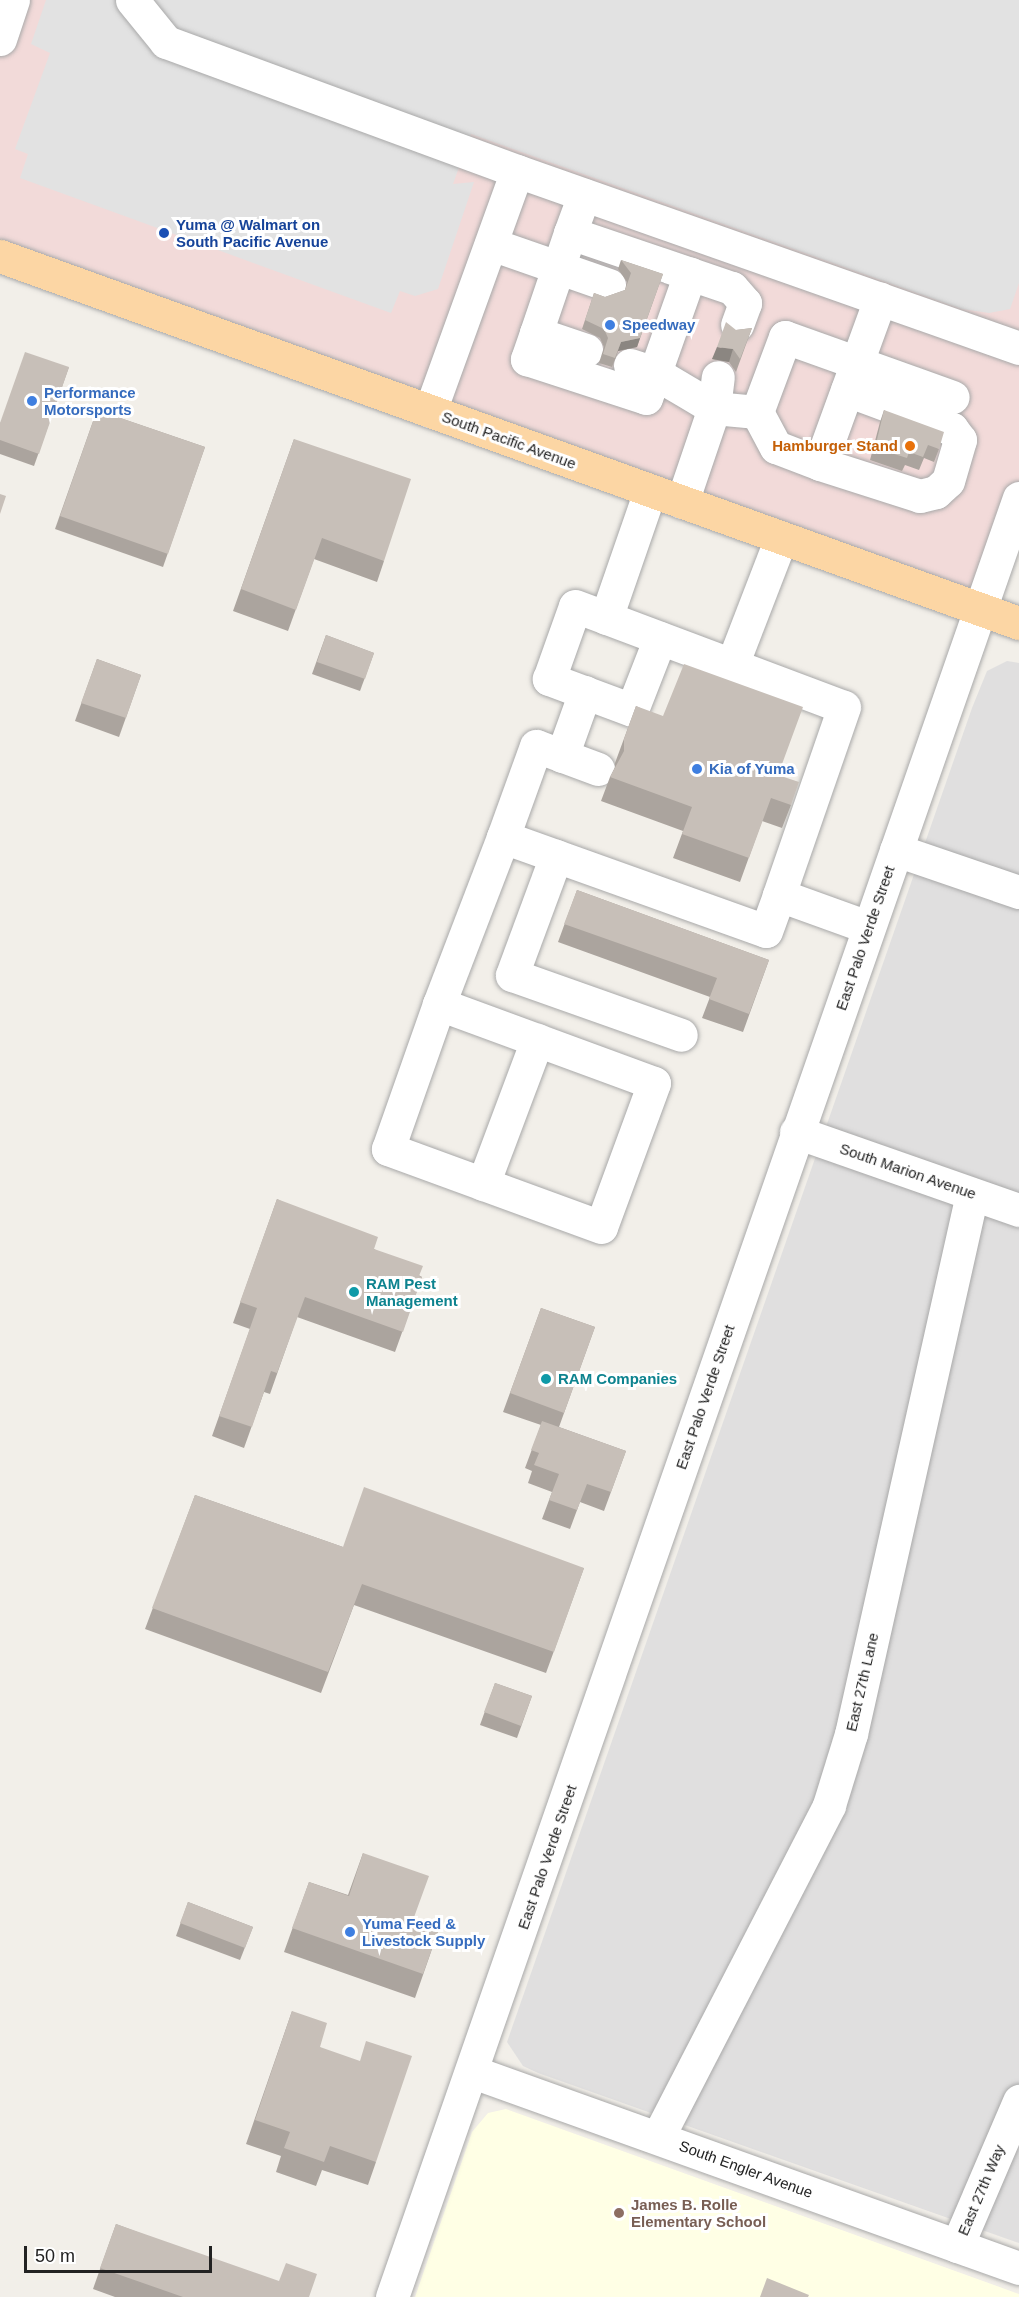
<!DOCTYPE html>
<html>
<head>
<meta charset="utf-8">
<style>
  body { margin:0 }
  #map { position:relative; width:1019px; height:2297px; overflow:hidden; background:#f2efe9; font-family:Arial,sans-serif }
  div>[style] { position:absolute }
  .residential>* { inset:0; background:#e0dfdf }
  .commercial>* { inset:0; background:#f2dad9 }
  .education>* { inset:0; background:#ffffe5 }
  .parking>* { inset:0; background:#e2e2e2 }
  .roads { filter:drop-shadow(0 0 2px #a9a9a9) drop-shadow(0 0 2px #a9a9a9) }
  .minor>* { height:33px; margin:-16.5px; padding:0 16.5px; transform-origin:16.5px; border-radius:16.5px; background:#fff }
  .major>* { height:33px; margin:-16.5px; padding:0 16.5px; transform-origin:16.5px; border-radius:16.5px; background:#fcd6a4 }
  .wall>* { inset:0; background:#aba49e }
  .shaded-wall>* { inset:0; background:#8b8681 }
  .building>* { inset:0; background:#c7bfb8 }
  .dots>* { width:16px; height:16px; translate:-50% -50%; box-sizing:border-box; border:3px solid #fff; border-radius:50% }
  span { translate:-50% -50%; white-space:nowrap; text-align:center; line-height:1.15; -webkit-text-stroke:6px #fff; paint-order:stroke }
  .transit-label { font-size:15px; color:#164399; font-weight:700 }
  .left { translate:0 -50%; text-align:left }
  .shop-label { font-size:15px; color:#366cbe; font-weight:700 }
  .street-label { font-size:15px; color:#222 }
  .food-label { font-size:15px; color:#c56008; font-weight:700 }
  .right { translate:-100% -50%; text-align:right }
  .culture-label { font-size:15px; color:#0d838f; font-weight:700 }
  .education-label { font-size:15px; color:#785e54; font-weight:700 }
  .scale { position:absolute; left:24px; top:2246px; width:188px; height:27px; box-sizing:border-box; border:3px solid #222; border-top:0; padding-left:8px; font-size:18px; line-height:21px; white-space:nowrap; color:#222; -webkit-text-stroke:4px #fff; paint-order:stroke }
</style>
</head>
<body>
<div id="map">
  <div class="residential">
    <i style="clip-path:polygon(1007px 661px,1019px 663px,1019px 2243px,538px 2073px,523px 2066px,507px 2042px,972px 708px,987px 671px)"></i>
  </div>
  <div class="commercial">
    <i style="clip-path:polygon(0 0,1019px 0,1019px 498px,979px 609px,0 255px)"></i>
  </div>
  <div class="education">
    <i style="clip-path:polygon(506px 2109px,1019px 2294px,1019px 2297px,415px 2297px,472px 2132px,488px 2113px)"></i>
  </div>
  <div class="parking">
    <i style="clip-path:polygon(46px 0,1019px 0,1019px 283px,1010px 309px,989px 313px,962px 309px,471px 134px,453px 184px,474px 182px,438px 289px,415px 296px,400px 291px,391px 313px,20px 178px,28px 154px,15px 149px,50px 53px,31px 44px)"></i>
  </div>
  <div class="roads">
    <div class="minor">
      <i style="left:132px;top:0;width:54px;rotate:51deg"></i>
      <i style="left:166px;top:42px;width:374px;rotate:20.2deg"></i>
      <i style="left:517px;top:171px;width:532px;rotate:19.42deg"></i>
      <i style="left:0;top:39px;width:41px;rotate:-71.6deg"></i>
      <i style="left:584px;top:195px;width:40px;rotate:110.2deg"></i>
      <i style="left:570px;top:233px;width:171px;rotate:18.8deg"></i>
      <i style="left:732px;top:288px;width:20px;rotate:49deg"></i>
      <i style="left:745px;top:303px;width:23px;rotate:110deg"></i>
      <i style="left:570px;top:233px;width:106px;rotate:108.8deg"></i>
      <i style="left:536px;top:333px;width:53px;rotate:18.8deg"></i>
      <i style="left:491px;top:244px;width:125px;rotate:19.2deg"></i>
      <i style="left:536px;top:333px;width:28px;rotate:109deg"></i>
      <i style="left:527px;top:359px;width:125px;rotate:18.1deg"></i>
      <i style="left:646px;top:398px;width:132px;rotate:-70.5deg"></i>
      <i style="left:630px;top:365px;width:26px;rotate:18deg"></i>
      <i style="left:655px;top:373px;width:69px;rotate:30.7deg"></i>
      <i style="left:714px;top:408px;width:43px;rotate:5.3deg"></i>
      <i style="left:757px;top:412px;width:80px;rotate:-69.5deg"></i>
      <i style="left:785px;top:337px;width:178px;rotate:19.7deg"></i>
      <i style="left:430px;top:411px;width:255px;rotate:-70.1deg"></i>
      <i style="left:757px;top:412px;width:40px;rotate:62deg"></i>
      <i style="left:776px;top:447px;width:47px;rotate:21.1deg"></i>
      <i style="left:820px;top:464px;width:105px;rotate:17.7deg"></i>
      <i style="left:920px;top:496px;width:16px;rotate:-14deg"></i>
      <i style="left:936px;top:492px;width:16px;rotate:-43deg"></i>
      <i style="left:948px;top:481px;width:43px;rotate:-73.7deg"></i>
      <i style="left:960px;top:440px;width:14px;rotate:-126deg"></i>
      <i style="left:952px;top:429px;width:112px;rotate:-159.6deg"></i>
      <i style="left:820px;top:464px;width:176px;rotate:-70deg"></i>
      <i style="left:682px;top:502px;width:99px;rotate:-71.2deg"></i>
      <i style="left:714px;top:408px;width:31px;rotate:-83deg"></i>
      <i style="left:606px;top:618px;width:134px;rotate:-70.9deg"></i>
      <i style="left:660px;top:638px;width:77px;rotate:111.3deg"></i>
      <i style="left:632px;top:710px;width:89px;rotate:-159.5deg"></i>
      <i style="left:549px;top:679px;width:77px;rotate:-70.4deg"></i>
      <i style="left:575px;top:606px;width:287px;rotate:20.6deg"></i>
      <i style="left:844px;top:707px;width:199px;rotate:109.1deg"></i>
      <i style="left:732px;top:665px;width:136px;rotate:-68.9deg"></i>
      <i style="left:562px;top:756px;width:68px;rotate:-70.2deg"></i>
      <i style="left:598px;top:769px;width:66px;rotate:-159.6deg"></i>
      <i style="left:536px;top:746px;width:97px;rotate:109.9deg"></i>
      <i style="left:503px;top:837px;width:279px;rotate:19.7deg"></i>
      <i style="left:766px;top:931px;width:38px;rotate:-70deg"></i>
      <i style="left:779px;top:895px;width:95px;rotate:19.8deg"></i>
      <i style="left:896px;top:850px;width:130px;rotate:18.9deg"></i>
      <i style="left:556px;top:856px;width:127px;rotate:110.3deg"></i>
      <i style="left:512px;top:975px;width:179px;rotate:19.5deg"></i>
      <i style="left:439px;top:1004px;width:229px;rotate:20.2deg"></i>
      <i style="left:654px;top:1083px;width:153px;rotate:110.2deg"></i>
      <i style="left:601px;top:1227px;width:227px;rotate:-159.9deg"></i>
      <i style="left:388px;top:1149px;width:154px;rotate:-70.6deg"></i>
      <i style="left:439px;top:1004px;width:179px;rotate:-69deg"></i>
      <i style="left:796px;top:1132px;width:236px;rotate:19.3deg"></i>
      <i style="left:483px;top:1184px;width:154px;rotate:-69.4deg"></i>
      <i style="left:473px;top:2072px;width:580px;rotate:19.75deg"></i>
      <i style="left:658px;top:2137px;width:373px;rotate:-62.7deg"></i>
      <i style="left:829px;top:1805px;width:74px;rotate:-72.8deg"></i>
      <i style="left:851px;top:1734px;width:553px;rotate:-77.37deg"></i>
      <i style="left:957px;top:2246px;width:158px;rotate:-66.8deg"></i>
      <i style="left:392px;top:2297px;width:1905px;rotate:-70.79deg"></i>
    </div>
    <div class="major">
      <i style="left:0;top:256px;width:1083px;rotate:19.81deg"></i>
    </div>
  </div>
  <div class="wall">
    <i style="clip-path:polygon(621px 260px,663px 274px,637px 347px,618px 351px,612px 367px,599px 363px,604px 347px,600px 338px,582px 329px,594px 293px,605px 297px,625px 290px,627px 282px,618px 269px)"></i>
    <i style="clip-path:polygon(752px 328px,736px 372px,729px 362px,712px 359px,736px 330px)"></i>
    <i style="clip-path:polygon(69px 367px,34px 466px,0 454px,0 423px)"></i>
    <i style="clip-path:polygon(97px 410px,205px 447px,163px 567px,55px 529px)"></i>
    <i style="clip-path:polygon(884px 410px,939px 449px,934px 462px,924px 458px,919px 470px,905px 465px,902px 471px,870px 460px,880px 422px)"></i>
    <i style="clip-path:polygon(294px 439px,384px 561px,377px 582px,314px 559px,288px 631px,233px 611px)"></i>
    <i style="clip-path:polygon(326px 635px,374px 653px,360px 691px,312px 674px)"></i>
    <i style="clip-path:polygon(97px 659px,141px 675px,119px 737px,75px 721px)"></i>
    <i style="clip-path:polygon(636px 706px,778px 775px,791px 805px,782px 828px,762px 821px,740px 882px,673px 858px,683px 831px,601px 801px,610px 777px,615px 767px,615px 763px)"></i>
    <i style="clip-path:polygon(577px 890px,769px 960px,743px 1032px,702px 1018px,710px 997px,558px 942px)"></i>
    <i style="clip-path:polygon(277px 1199px,374px 1249px,422px 1277px,395px 1352px,297px 1317px,270px 1394px,264px 1392px,244px 1448px,212px 1436px,250px 1329px,233px 1323px)"></i>
    <i style="clip-path:polygon(541px 1308px,595px 1327px,559px 1427px,626px 1451px,604px 1511px,580px 1502px,570px 1529px,542px 1519px,552px 1492px,528px 1483px,532px 1471px,525px 1468px,541px 1425px,503px 1412px)"></i>
    <i style="clip-path:polygon(195px 1495px,343px 1547px,584px 1568px,546px 1673px,354px 1605px,321px 1693px,145px 1629px)"></i>
    <i style="clip-path:polygon(495px 1683px,532px 1696px,517px 1738px,480px 1725px)"></i>
    <i style="clip-path:polygon(363px 1853px,413px 1920px,439px 1929px,415px 1998px,284px 1952px,309px 1882px,348px 1895px)"></i>
    <i style="clip-path:polygon(188px 1902px,253px 1927px,240px 1960px,176px 1936px)"></i>
    <i style="clip-path:polygon(292px 2011px,320px 2047px,376px 2162px,368px 2185px,322px 2170px,316px 2186px,276px 2172px,281px 2156px,246px 2144px)"></i>
    <i style="clip-path:polygon(116px 2224px,309px 2297px,115px 2297px,93px 2289px)"></i>
  </div>
  <div class="shaded-wall">
    <i style="clip-path:polygon(640px 338px,637px 347px,618px 351px,612px 367px,621px 342px)"></i>
    <i style="clip-path:polygon(717px 347px,733px 349px,729px 362px,712px 359px)"></i>
  </div>
  <div class="building">
    <i style="clip-path:polygon(621px 260px,663px 274px,640px 338px,621px 342px,615px 358px,603px 354px,608px 338px,604px 329px,585px 320px,594px 293px,605px 297px,625px 290px,631px 273px)"></i>
    <i style="clip-path:polygon(726px 322px,736px 330px,752px 328px,740px 359px,733px 349px,717px 347px)"></i>
    <i style="clip-path:polygon(25px 352px,69px 367px,39px 454px,0 440px,0 423px)"></i>
    <i style="clip-path:polygon(97px 410px,205px 447px,168px 554px,60px 516px)"></i>
    <i style="clip-path:polygon(884px 410px,944px 432px,939px 449px,928px 445px,923px 457px,909px 452px,907px 458px,875px 448px)"></i>
    <i style="clip-path:polygon(294px 439px,411px 479px,384px 561px,322px 538px,296px 610px,241px 589px)"></i>
    <i style="clip-path:polygon(0 494px,6px 496px,0 514px)"></i>
    <i style="clip-path:polygon(326px 635px,374px 653px,365px 679px,317px 662px)"></i>
    <i style="clip-path:polygon(97px 659px,141px 675px,126px 718px,81px 703px)"></i>
    <i style="clip-path:polygon(684px 664px,803px 707px,778px 775px,799px 782px,791px 805px,771px 798px,749px 858px,682px 834px,692px 807px,610px 777px,624px 751px,624px 739px,636px 706px,663px 716px)"></i>
    <i style="clip-path:polygon(577px 890px,769px 960px,749px 1014px,709px 999px,717px 978px,564px 924px)"></i>
    <i style="clip-path:polygon(277px 1199px,378px 1237px,374px 1249px,423px 1266px,419px 1276px,422px 1277px,403px 1332px,305px 1297px,277px 1373px,271px 1371px,252px 1427px,219px 1416px,257px 1308px,240px 1302px)"></i>
    <i style="clip-path:polygon(541px 1308px,595px 1327px,564px 1413px,510px 1393px)"></i>
    <i style="clip-path:polygon(542px 1421px,626px 1451px,611px 1492px,587px 1484px,577px 1510px,549px 1500px,559px 1474px,534px 1465px,539px 1453px,531px 1450px)"></i>
    <i style="clip-path:polygon(364px 1487px,584px 1568px,554px 1652px,362px 1584px,328px 1672px,152px 1608px,195px 1495px,343px 1547px)"></i>
    <i style="clip-path:polygon(495px 1683px,532px 1696px,521px 1726px,484px 1712px)"></i>
    <i style="clip-path:polygon(363px 1853px,429px 1876px,413px 1920px,439px 1929px,423px 1974px,292px 1928px,309px 1882px,349px 1896px)"></i>
    <i style="clip-path:polygon(188px 1902px,253px 1927px,245px 1948px,180px 1923px)"></i>
    <i style="clip-path:polygon(292px 2011px,327px 2023px,320px 2047px,360px 2061px,366px 2041px,412px 2056px,376px 2162px,330px 2146px,324px 2162px,284px 2148px,290px 2132px,255px 2120px)"></i>
    <i style="clip-path:polygon(116px 2224px,279px 2281px,286px 2263px,317px 2274px,309px 2297px,183px 2297px,100px 2268px)"></i>
    <i style="clip-path:polygon(767px 2278px,809px 2295px,808px 2297px,760px 2297px)"></i>
  </div>
  <div class="dots">
    <i style="left:164px;top:233px;background:#1a4fb4"></i>
    <i style="left:610px;top:325px;background:#3f7fe0"></i>
    <i style="left:32px;top:401px;background:#3f7fe0"></i>
    <i style="left:910px;top:446px;background:#e8710a"></i>
    <i style="left:697px;top:769px;background:#3f7fe0"></i>
    <i style="left:354px;top:1292px;background:#0f9aa8"></i>
    <i style="left:546px;top:1379px;background:#0f9aa8"></i>
    <i style="left:350px;top:1932px;background:#3f7fe0"></i>
    <i style="left:619px;top:2213px;background:#8d6e63"></i>
  </div>
  <div class="transit-label">
    <span class="left" style="left:176px;top:233px">Yuma @ Walmart on<br>South Pacific Avenue</span>
  </div>
  <div class="shop-label">
    <span class="left" style="left:622px;top:325px">Speedway</span>
    <span class="left" style="left:44px;top:401px">Performance<br>Motorsports</span>
    <span class="left" style="left:709px;top:769px">Kia of Yuma</span>
    <span class="left" style="left:362px;top:1932px">Yuma Feed &amp;<br>Livestock Supply</span>
  </div>
  <div class="street-label">
    <span style="left:509px;top:440px;rotate:20deg">South Pacific Avenue</span>
    <span style="left:865px;top:938px;rotate:-71deg">East Palo Verde Street</span>
    <span style="left:908px;top:1171px;rotate:19deg">South Marion Avenue</span>
    <span style="left:705px;top:1397px;rotate:-71deg">East Palo Verde Street</span>
    <span style="left:862px;top:1682px;rotate:-77deg">East 27th Lane</span>
    <span style="left:547px;top:1857px;rotate:-71deg">East Palo Verde Street</span>
    <span style="left:746px;top:2169px;rotate:20deg">South Engler Avenue</span>
    <span style="left:981px;top:2190px;rotate:-67deg">East 27th Way</span>
  </div>
  <div class="food-label">
    <span class="right" style="left:898px;top:446px">Hamburger Stand</span>
  </div>
  <div class="culture-label">
    <span class="left" style="left:366px;top:1292px">RAM Pest<br>Management</span>
    <span class="left" style="left:558px;top:1379px">RAM Companies</span>
  </div>
  <div class="education-label">
    <span class="left" style="left:631px;top:2213px">James B. Rolle<br>Elementary School</span>
  </div>
  <div class="scale">50 m</div>
</div>
</body>
</html>
